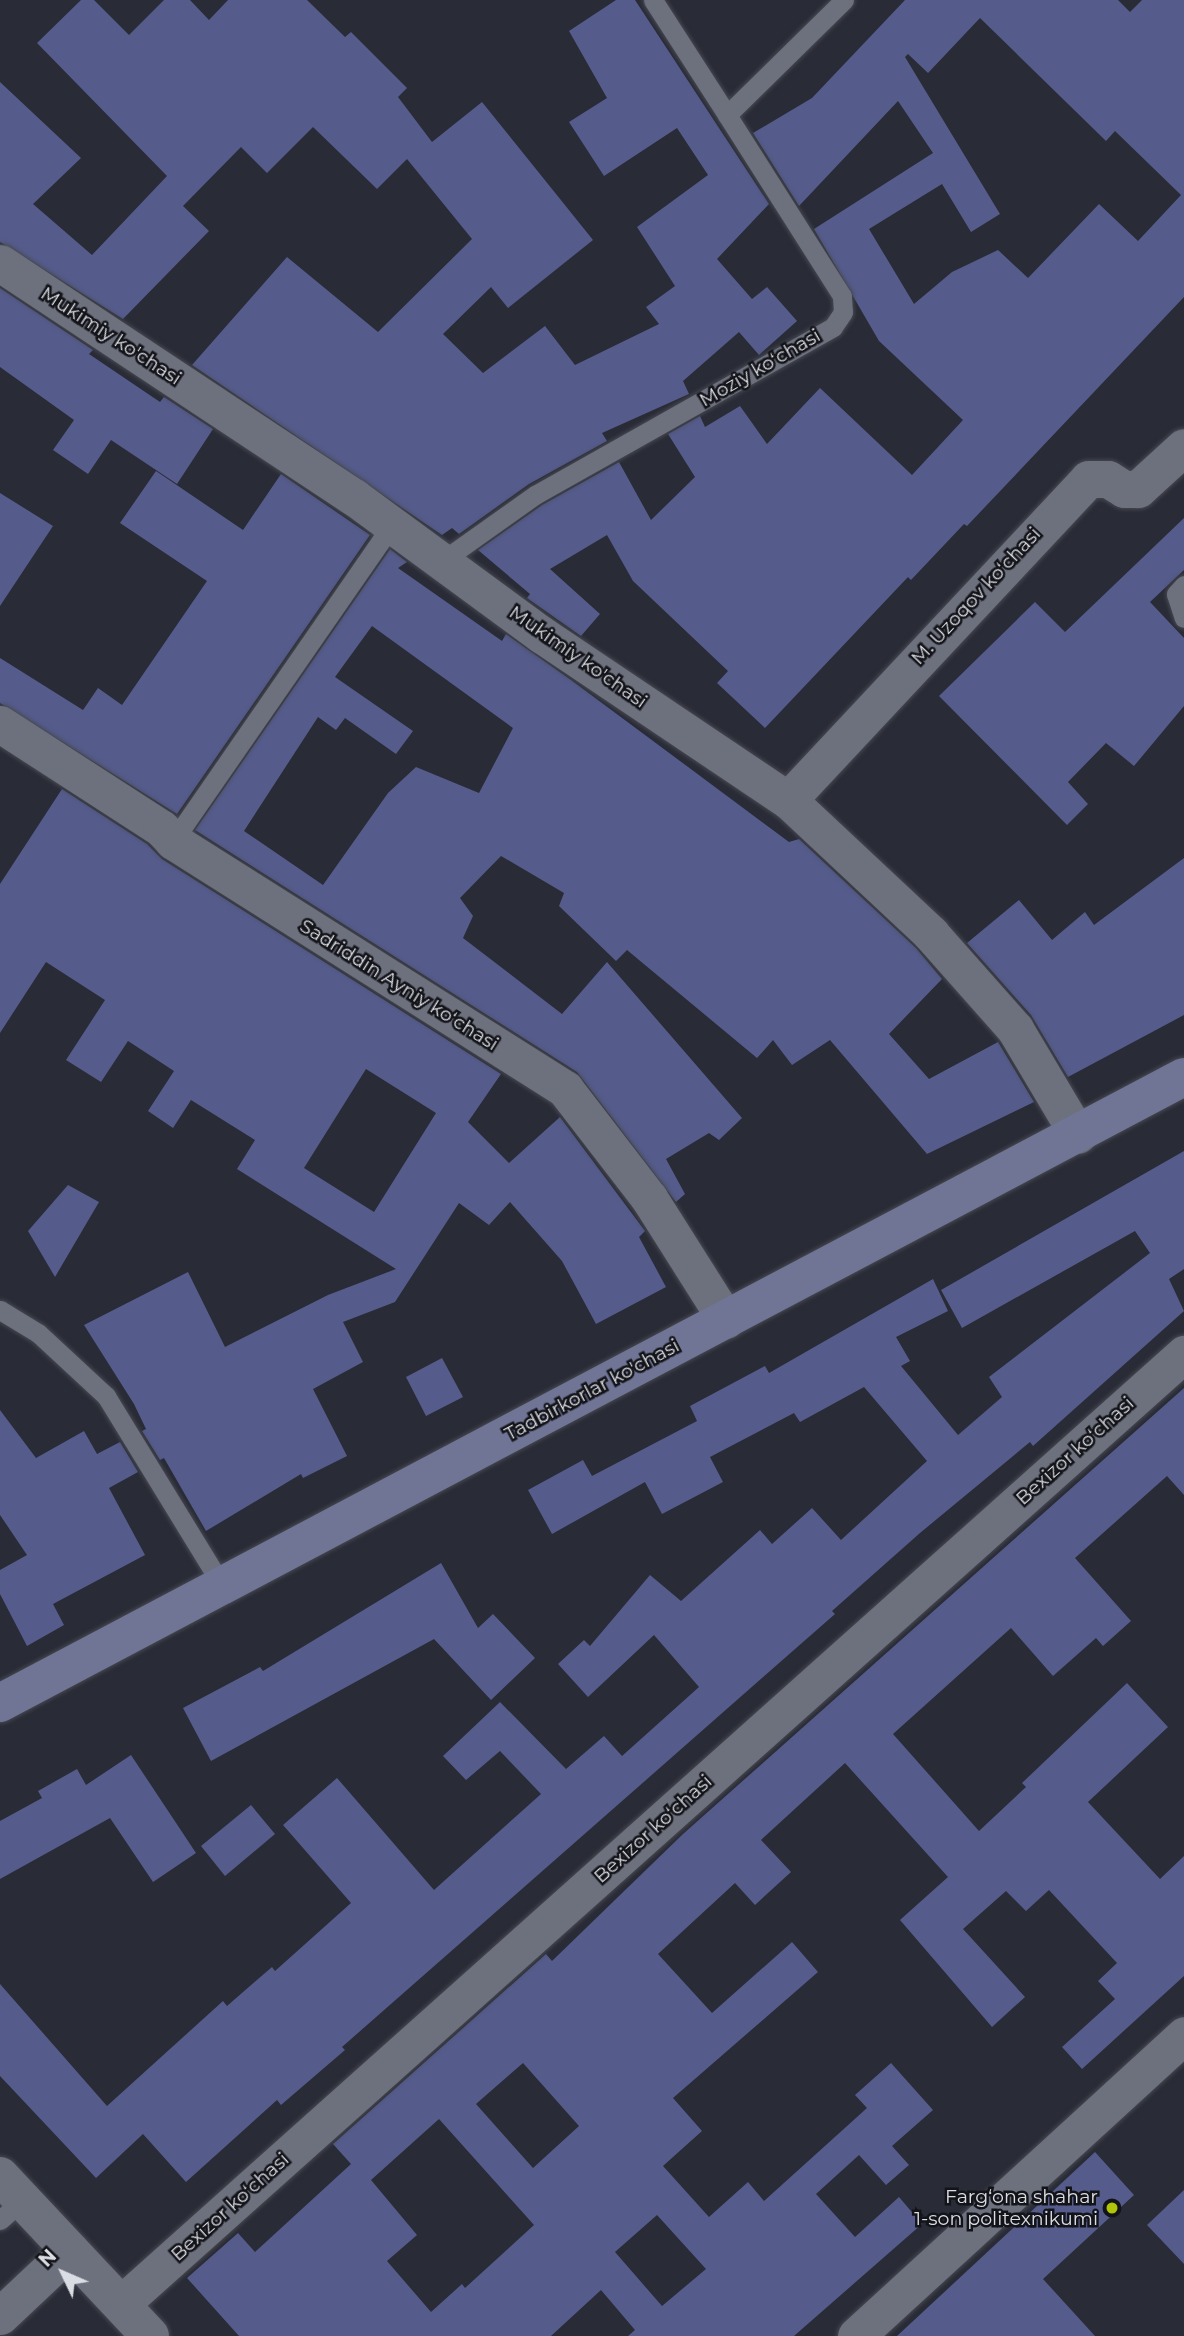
<!DOCTYPE html>
<html>
<head>
<meta charset="utf-8">
<style>
  body { margin:0 }
  #map { position:relative; width:1184px; height:2336px; overflow:hidden; background:#292b36; font-family:Montserrat,sans-serif }
  div>[style] { position:absolute }
  .building>* { inset:0; background:#555c8c }
  .roads { filter:drop-shadow(0 0 2px #464851) drop-shadow(0 0 2px #464851) }
  .service>* { height:19px; margin:-9.5px; padding:0 9.5px; transform-origin:9.5px; border-radius:9.5px; background:#6d707d }
  .minor>* { height:37px; margin:-18.5px; padding:0 18.5px; transform-origin:18.5px; border-radius:18.5px; background:#6d707d }
  .tertiary>* { height:38px; margin:-19px; padding:0 19px; transform-origin:19px; border-radius:19px; background:#6d707d }
  .secondary>* { height:38px; margin:-19px; padding:0 19px; transform-origin:19px; border-radius:19px; background:#707596 }
  .dots>* { width:19px; height:19px; translate:-50% -50%; box-sizing:border-box; border:4px solid #131419; border-radius:50% }
  span { translate:-50% -50%; white-space:nowrap; text-align:center; line-height:1.15; -webkit-text-stroke:5px #131419; paint-order:stroke }
  .street-label { font-size:19px; color:#dbdde4 }
  .poi-label { font-size:19px; color:#dbdde4 }
  .right { translate:-100% -50%; text-align:right }
  .north { position:absolute; left:28px; top:2238px; width:70px; height:70px; -webkit-text-stroke:5px #131419; paint-order:stroke; rotate:314deg; font-size:19px; font-weight:700; line-height:28px; text-align:center; color:#dbdde4 }
  .north::after { content:''; display:block; margin:auto; width:24px; height:32px; background:#dbdde4; clip-path:polygon(50% 0,100% 100%,50% 72%,0 100%) }
</style>
</head>
<body>
<div id="map">
  <div class="building">
    <i style="clip-path:polygon(81px 0,94px 0,129px 35px,164px 0,190px 0,209px 20px,228px 0,307px 0,345px 37px,351px 32px,407px 88px,398px 97px,432px 142px,482px 102px,593px 240px,508px 308px,491px 287px,443px 334px,483px 373px,545px 326px,575px 365px,659px 324px,646px 307px,675px 286px,637px 227px,708px 175px,677px 128px,604px 176px,569px 122px,607px 98px,569px 31px,616px 0,635px 0,769px 204px,717px 259px,752px 299px,767px 287px,797px 321px,759px 355px,739px 332px,683px 381px,689px 394px,602px 433px,607px 441px,529px 484px,459px 534px,452px 528px,442px 535px,192px 365px,287px 257px,378px 332px,472px 239px,407px 159px,377px 189px,313px 127px,267px 173px,241px 147px,183px 206px,209px 231px,123px 319px,0 242px,0 82px,81px 158px,33px 204px,92px 255px,167px 176px,37px 43px)"></i>
    <i style="clip-path:polygon(evenodd,905px 0,1118px 0,1130px 12px,1142px 0,1184px 0,1184px 297px,967px 526px,964px 524px,911px 580px,908px 577px,765px 728px,717px 683px,728px 671px,633px 581px,607px 535px,550px 569px,600px 614px,581px 636px,527px 598px,530px 594px,478px 550px,542px 505px,619px 462px,651px 520px,695px 477px,668px 434px,700px 416px,705px 427px,740px 406px,767px 444px,820px 388px,912px 475px,963px 420px,879px 341px,814px 229px,933px 153px,898px 101px,799px 206px,753px 133px,812px 98px,905px 0,980px 18px,1106px 141px,1115px 131px,1181px 195px,1138px 241px,1099px 204px,1028px 278px,998px 250px,952px 272px,914px 304px,869px 229px,942px 184px,971px 232px,1000px 214px,905px 57px,908px 54px,928px 73px,980px 18px)"></i>
    <i style="clip-path:polygon(0 288px,93px 350px,89px 354px,160px 402px,164px 397px,213px 429px,177px 484px,111px 440px,88px 474px,53px 450px,74px 420px,0 367px)"></i>
    <i style="clip-path:polygon(156px 471px,243px 530px,281px 474px,370px 535px,177px 814px,0 703px,0 658px,83px 710px,98px 688px,122px 705px,207px 581px,120px 523px)"></i>
    <i style="clip-path:polygon(0 493px,53px 526px,0 606px)"></i>
    <i style="clip-path:polygon(1184px 518px,1184px 570px,1150px 602px,1184px 638px,1184px 706px,1134px 766px,1106px 743px,1068px 782px,1088px 804px,1067px 825px,939px 696px,1035px 602px,1065px 632px)"></i>
    <i style="clip-path:polygon(evenodd,390px 549px,407px 562px,398px 568px,502px 641px,506px 634px,571px 680px,789px 842px,799px 839px,916px 948px,942px 979px,889px 1034px,929px 1079px,998px 1042px,1034px 1102px,927px 1154px,830px 1040px,792px 1065px,773px 1040px,757px 1058px,627px 950px,616px 961px,559px 906px,564px 893px,501px 856px,460px 898px,473px 916px,463px 938px,562px 1014px,607px 962px,742px 1118px,719px 1140px,709px 1133px,666px 1159px,685px 1194px,676px 1202px,577px 1072px,195px 830px,390px 549px,372px 626px,513px 728px,479px 793px,416px 767px,388px 793px,323px 885px,244px 831px,318px 717px,336px 730px,345px 718px,396px 754px,413px 731px,335px 677px,372px 626px)"></i>
    <i style="clip-path:polygon(evenodd,62px 789px,147px 844px,162px 859px,501px 1074px,468px 1122px,509px 1163px,560px 1117px,645px 1231px,639px 1237px,666px 1287px,596px 1324px,562px 1261px,510px 1202px,489px 1225px,459px 1203px,395px 1302px,343px 1322px,363px 1362px,313px 1389px,347px 1456px,303px 1478px,301px 1474px,206px 1531px,164px 1458px,160px 1460px,142px 1431px,146px 1429px,134px 1404px,84px 1325px,188px 1272px,225px 1347px,328px 1295px,396px 1269px,237px 1169px,255px 1140px,191px 1100px,173px 1128px,148px 1111px,174px 1071px,128px 1041px,101px 1082px,66px 1060px,105px 1000px,46px 962px,0 1033px,0 884px,62px 789px,366px 1069px,436px 1113px,374px 1212px,304px 1168px,366px 1069px)"></i>
    <i style="clip-path:polygon(1184px 858px,1184px 1015px,1068px 1077px,1031px 1015px,967px 943px,1019px 900px,1052px 940px,1085px 912px,1094px 925px)"></i>
    <i style="clip-path:polygon(1184px 1151px,1184px 1269px,1169px 1279px,1184px 1311px,1033px 1446px,1030px 1442px,920px 1533px,832px 1611px,835px 1614px,342px 2047px,345px 2050px,281px 2105px,277px 2100px,186px 2182px,143px 2134px,96px 2178px,0 2076px,0 1984px,107px 2106px,223px 2001px,227px 2006px,272px 1967px,275px 1971px,351px 1903px,283px 1825px,337px 1778px,434px 1890px,541px 1794px,500px 1751px,466px 1780px,443px 1756px,500px 1702px,566px 1769px,604px 1736px,622px 1756px,699px 1687px,654px 1635px,588px 1697px,558px 1664px,584px 1640px,590px 1646px,650px 1575px,681px 1601px,760px 1530px,772px 1544px,812px 1508px,841px 1540px,927px 1461px,864px 1387px,800px 1422px,794px 1413px,710px 1457px,723px 1482px,662px 1514px,645px 1482px,552px 1534px,528px 1490px,583px 1460px,592px 1476px,697px 1421px,690px 1406px,765px 1366px,769px 1373px,933px 1279px,948px 1311px,896px 1337px,910px 1361px,901px 1366px,958px 1435px,1002px 1397px,989px 1377px,1150px 1253px,1135px 1231px,962px 1328px,941px 1290px)"></i>
    <i style="clip-path:polygon(68px 1185px,99px 1202px,55px 1277px,28px 1231px)"></i>
    <i style="clip-path:polygon(442px 1358px,463px 1397px,426px 1416px,406px 1377px)"></i>
    <i style="clip-path:polygon(evenodd,1184px 1388px,1184px 1495px,1167px 1476px,1075px 1558px,1131px 1621px,1103px 1646px,1096px 1638px,1053px 1676px,1011px 1628px,893px 1734px,979px 1831px,1026px 1787px,1022px 1783px,1127px 1683px,1168px 1727px,1088px 1802px,1160px 1879px,1184px 1856px,1184px 1976px,1082px 2069px,1062px 2047px,1115px 1999px,1098px 1981px,1117px 1963px,1049px 1890px,1026px 1911px,1006px 1891px,963px 1929px,1025px 1997px,992px 2027px,900px 1920px,948px 1877px,845px 1763px,761px 1840px,791px 1872px,755px 1905px,735px 1883px,658px 1954px,712px 2013px,792px 1942px,818px 1972px,673px 2098px,702px 2131px,663px 2166px,709px 2217px,748px 2182px,764px 2201px,867px 2108px,855px 2095px,891px 2063px,933px 2110px,892px 2146px,909px 2165px,886px 2185px,859px 2155px,816px 2194px,855px 2237px,899px 2197px,922px 2224px,794px 2336px,628px 2336px,635px 2330px,601px 2290px,551px 2336px,239px 2336px,187px 2278px,238px 2233px,255px 2252px,351px 2164px,333px 2144px,546px 1954px,552px 1961px,683px 1834px,1184px 1388px,523px 2063px,579px 2126px,533px 2168px,476px 2104px,523px 2063px,1184px 1388px,439px 2119px,534px 2225px,465px 2288px,462px 2284px,431px 2312px,387px 2261px,417px 2235px,371px 2180px,439px 2119px,1184px 1388px,657px 2215px,706px 2269px,662px 2306px,615px 2252px,657px 2215px)"></i>
    <i style="clip-path:polygon(0 1410px,36px 1458px,84px 1431px,97px 1454px,120px 1442px,138px 1472px,109px 1488px,145px 1555px,53px 1604px,64px 1625px,27px 1646px,0 1594px,0 1570px,27px 1555px,0 1515px)"></i>
    <i style="clip-path:polygon(441px 1563px,478px 1628px,493px 1614px,535px 1658px,491px 1700px,434px 1639px,211px 1761px,183px 1708px,260px 1667px,263px 1671px)"></i>
    <i style="clip-path:polygon(131px 1755px,196px 1853px,153px 1882px,110px 1818px,0 1879px,0 1821px,42px 1798px,38px 1791px,77px 1769px,86px 1785px)"></i>
    <i style="clip-path:polygon(251px 1805px,275px 1834px,225px 1876px,201px 1846px)"></i>
    <i style="clip-path:polygon(1095px 2152px,1134px 2195px,1043px 2279px,1095px 2336px,897px 2336px)"></i>
    <i style="clip-path:polygon(1184px 2190px,1184px 2264px,1147px 2225px)"></i>
  </div>
  <div class="roads">
    <div class="service">
      <i style="left:653px;top:0;width:137px;rotate:57.2deg"></i>
      <i style="left:442px;top:561px;width:114px;rotate:-35.4deg"></i>
      <i style="left:535px;top:495px;width:342px;rotate:-29.4deg"></i>
      <i style="left:833px;top:327px;width:18px;rotate:-56deg"></i>
      <i style="left:843px;top:312px;width:16px;rotate:-94deg"></i>
      <i style="left:842px;top:296px;width:214px;rotate:-122.4deg"></i>
      <i style="left:727px;top:115px;width:164px;rotate:-44.5deg"></i>
      <i style="left:1184px;top:585px;width:12px;rotate:132deg"></i>
      <i style="left:1176px;top:594px;width:25px;rotate:72deg"></i>
      <i style="left:173px;top:841px;width:384px;rotate:-55.3deg"></i>
      <i style="left:0;top:1310px;width:44px;rotate:31.2deg"></i>
      <i style="left:38px;top:1333px;width:93px;rotate:42.8deg"></i>
      <i style="left:106px;top:1396px;width:222px;rotate:58.5deg"></i>
      <i style="left:0;top:2220px;width:30px;rotate:-42deg"></i>
    </div>
    <div class="minor">
      <i style="left:0;top:263px;width:424px;rotate:33.5deg"></i>
      <i style="left:354px;top:497px;width:233px;rotate:36.3deg"></i>
      <i style="left:542px;top:635px;width:296px;rotate:33.9deg"></i>
      <i style="left:788px;top:800px;width:196px;rotate:43.1deg"></i>
      <i style="left:931px;top:934px;width:127px;rotate:48.5deg"></i>
      <i style="left:1015px;top:1029px;width:123px;rotate:59.3deg"></i>
      <i style="left:0;top:724px;width:192px;rotate:32.9deg"></i>
      <i style="left:161px;top:828px;width:18px;rotate:47deg"></i>
      <i style="left:173px;top:841px;width:464px;rotate:32.3deg"></i>
      <i style="left:565px;top:1089px;width:138px;rotate:52.4deg"></i>
      <i style="left:649px;top:1198px;width:144px;rotate:57.7deg"></i>
      <i style="left:788px;top:800px;width:439px;rotate:-46.9deg"></i>
      <i style="left:1088px;top:479px;width:20px"></i>
      <i style="left:1108px;top:479px;width:19px;rotate:32deg"></i>
      <i style="left:1124px;top:489px;width:14px"></i>
      <i style="left:1138px;top:489px;width:62px;rotate:-42.4deg"></i>
      <i style="left:121px;top:2304px;width:1426px;rotate:-41.79deg"></i>
      <i style="left:0;top:2316px;width:96px;rotate:-43.3deg"></i>
      <i style="left:856px;top:2336px;width:445px;rotate:-42.5deg"></i>
    </div>
    <div class="tertiary">
      <i style="left:0;top:2176px;width:219px;rotate:46.8deg"></i>
    </div>
    <div class="secondary">
      <i style="left:0;top:1703px;width:1339px;rotate:-27.87deg"></i>
    </div>
  </div>
  <div class="dots">
    <i style="left:1112px;top:2208px;background:#aec509"></i>
  </div>
  <div class="street-label">
    <span style="left:111px;top:336px;rotate:33deg">Mukimiy ko'chasi</span>
    <span style="left:760px;top:368px;rotate:-30deg">Moziy koʻchasi</span>
    <span style="left:976px;top:596px;rotate:-47deg">M. Uzoqov koʻchasi</span>
    <span style="left:578px;top:657px;rotate:35deg">Mukimiy ko'chasi</span>
    <span style="left:399px;top:985px;rotate:32deg">Sadriddin Ayniy koʻchasi</span>
    <span style="left:592px;top:1390px;rotate:-28deg">Tadbirkorlar ko'chasi</span>
    <span style="left:1075px;top:1451px;rotate:-42deg">Bexizor koʻchasi</span>
    <span style="left:653px;top:1829px;rotate:-42deg">Bexizor koʻchasi</span>
    <span style="left:230px;top:2207px;rotate:-42deg">Bexizor koʻchasi</span>
  </div>
  <div class="poi-label">
    <span class="right" style="left:1098px;top:2208px">Farg‘ona shahar<br>1-son politexnikumi</span>
  </div>
  <div class="north">N</div>
</div>
</body>
</html>
